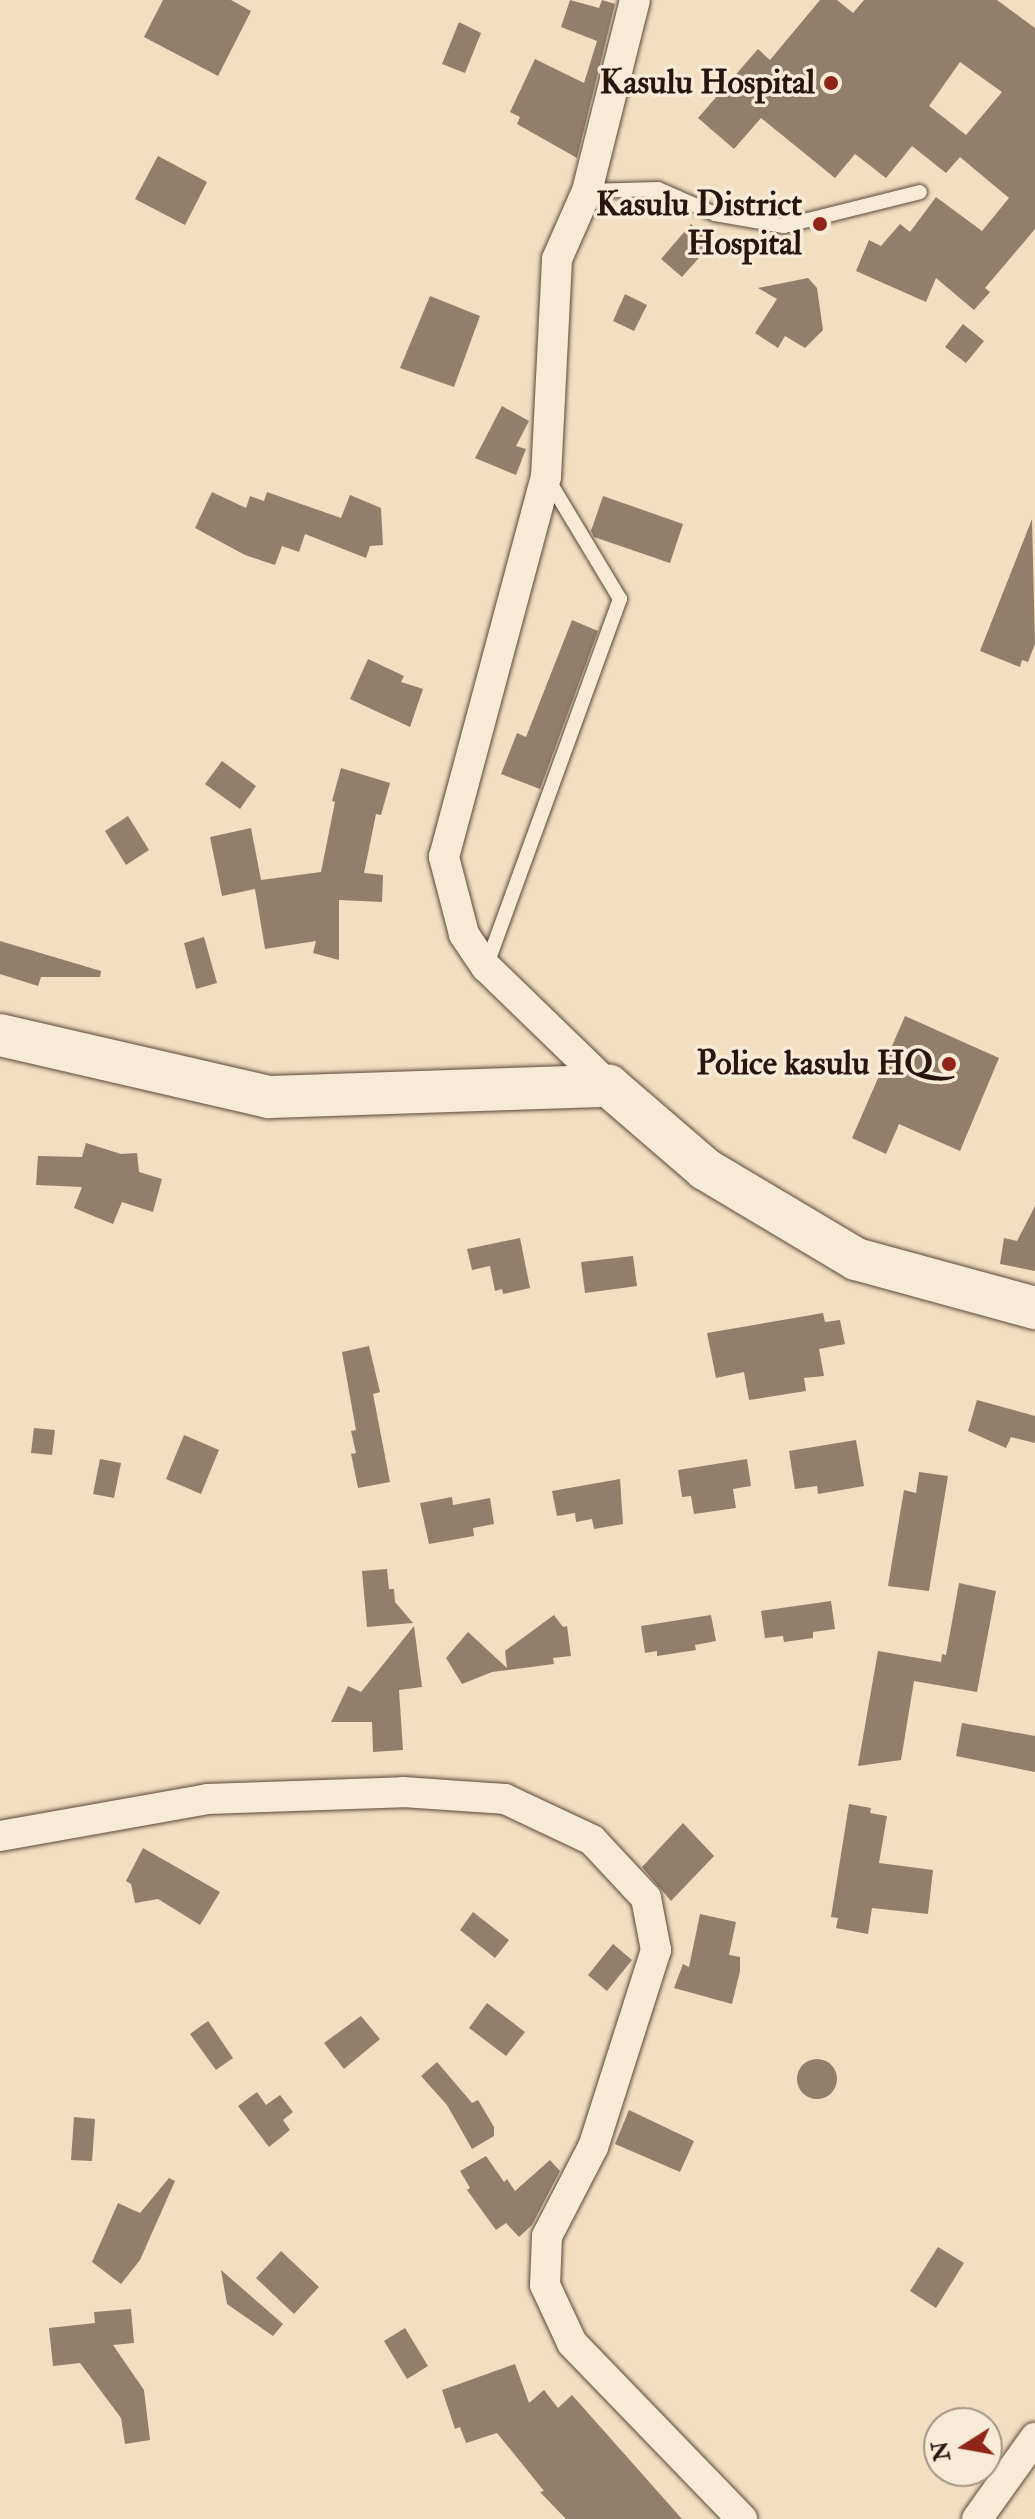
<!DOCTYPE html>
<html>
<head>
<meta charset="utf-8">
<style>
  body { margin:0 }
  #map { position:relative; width:1035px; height:2519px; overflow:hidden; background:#f3dec1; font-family:"IM FELL Double Pica",serif }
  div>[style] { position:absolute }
  .building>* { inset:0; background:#927e6b }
  .round { border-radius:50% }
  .roads { filter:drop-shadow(0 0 2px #5c473a) drop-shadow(0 0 2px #5c473a) }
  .lane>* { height:14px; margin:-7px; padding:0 7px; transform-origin:7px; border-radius:7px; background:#f7ead7 }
  .street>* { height:30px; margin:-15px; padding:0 15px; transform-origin:15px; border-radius:15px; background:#f7ead7 }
  .secondary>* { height:42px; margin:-21px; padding:0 21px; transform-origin:21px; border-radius:21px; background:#f7ead7 }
  .dots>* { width:22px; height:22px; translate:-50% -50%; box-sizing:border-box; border:4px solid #f7ead7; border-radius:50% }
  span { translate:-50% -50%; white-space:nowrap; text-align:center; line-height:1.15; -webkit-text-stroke:7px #f7ead7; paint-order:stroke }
  .poi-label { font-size:34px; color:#29150d; font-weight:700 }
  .right { translate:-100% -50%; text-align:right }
  .north { position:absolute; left:923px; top:2407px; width:80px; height:80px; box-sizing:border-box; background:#f7ead7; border:2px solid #a59586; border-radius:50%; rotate:259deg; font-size:22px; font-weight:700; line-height:32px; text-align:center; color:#29150d }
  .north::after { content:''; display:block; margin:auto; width:28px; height:36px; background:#8f2418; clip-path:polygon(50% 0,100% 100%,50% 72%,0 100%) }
</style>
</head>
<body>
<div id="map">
  <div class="building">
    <i style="clip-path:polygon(163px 0,231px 0,251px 11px,218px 76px,144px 37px)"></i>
    <i style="clip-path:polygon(570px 0,599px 8px,602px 0,615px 4px,577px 158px,517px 124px,520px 117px,510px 112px,535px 59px,584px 83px,597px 41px,561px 27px)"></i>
    <i style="clip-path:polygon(evenodd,820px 0,837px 0,853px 13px,864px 0,997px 0,1035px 28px,1035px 229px,985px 288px,990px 292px,974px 310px,936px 278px,926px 302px,856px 271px,869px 240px,881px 246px,900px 224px,910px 232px,936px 197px,982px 231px,1009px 198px,960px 157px,946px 173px,912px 146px,886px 178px,855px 154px,835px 178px,761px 118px,734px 149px,698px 118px,758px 49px,770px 60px,820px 0,960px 62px,1002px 92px,966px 135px,929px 106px,960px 62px)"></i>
    <i style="clip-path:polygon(459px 22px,481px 33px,465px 73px,442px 64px)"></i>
    <i style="clip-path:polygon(158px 156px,207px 182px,185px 225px,135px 199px)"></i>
    <i style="clip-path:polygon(691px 224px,712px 243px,682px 277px,661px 259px)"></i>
    <i style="clip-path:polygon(808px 278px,817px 288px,823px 330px,805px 348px,785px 336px,778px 348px,755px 333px,777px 299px,758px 288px)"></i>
    <i style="clip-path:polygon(625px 294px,647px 305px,634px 331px,613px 321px)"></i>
    <i style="clip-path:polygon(430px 296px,480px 316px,454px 387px,400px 368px)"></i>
    <i style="clip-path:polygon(963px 324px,984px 341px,966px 363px,945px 347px)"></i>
    <i style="clip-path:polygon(502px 406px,529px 421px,516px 446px,526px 449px,516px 475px,475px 458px)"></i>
    <i style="clip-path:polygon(212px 492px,246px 508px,250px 496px,264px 501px,267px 492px,341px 518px,350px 495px,381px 508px,383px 545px,370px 546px,366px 558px,305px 534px,299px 552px,282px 546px,275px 565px,245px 555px,195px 528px)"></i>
    <i style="clip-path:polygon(603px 496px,683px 524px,670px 563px,594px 537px,591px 531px)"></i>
    <i style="clip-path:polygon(1032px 519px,1035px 644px,1028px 662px,1022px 660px,1020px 667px,980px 651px)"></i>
    <i style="clip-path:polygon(572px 620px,598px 631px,540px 789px,501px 774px,517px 733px,526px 737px)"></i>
    <i style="clip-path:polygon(368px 659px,404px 676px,401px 682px,423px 689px,410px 727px,350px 699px)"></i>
    <i style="clip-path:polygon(222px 761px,256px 786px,240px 809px,205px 784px)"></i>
    <i style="clip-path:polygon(341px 768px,390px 783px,381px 815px,376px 814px,364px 873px,383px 875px,382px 902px,339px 900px,339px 960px,313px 953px,316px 941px,265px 949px,255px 889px,222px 896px,210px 837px,251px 828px,261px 880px,321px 872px,335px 802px,332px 801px)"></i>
    <i style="clip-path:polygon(128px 816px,149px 850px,126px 865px,105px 831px)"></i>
    <i style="clip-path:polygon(204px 937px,217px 983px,196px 989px,184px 943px)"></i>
    <i style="clip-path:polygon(0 941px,101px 971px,100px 977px,41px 977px,38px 986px,0 974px)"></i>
    <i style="clip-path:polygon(905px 1016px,999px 1058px,960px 1151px,899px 1124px,886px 1154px,852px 1138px)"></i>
    <i style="clip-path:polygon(86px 1143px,121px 1154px,137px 1153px,139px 1172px,162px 1179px,153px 1212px,122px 1202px,113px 1224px,74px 1208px,82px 1187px,36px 1185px,38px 1156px,82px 1157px)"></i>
    <i style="clip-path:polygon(1035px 1206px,1035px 1271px,1000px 1264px,1004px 1238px,1017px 1241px)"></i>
    <i style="clip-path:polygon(520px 1238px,530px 1288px,503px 1294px,502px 1289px,495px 1291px,490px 1266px,472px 1270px,467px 1249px)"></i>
    <i style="clip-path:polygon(633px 1256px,637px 1286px,585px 1293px,581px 1262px)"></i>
    <i style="clip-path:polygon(823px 1313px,825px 1322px,840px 1320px,845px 1344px,819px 1349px,824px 1376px,804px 1378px,806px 1391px,749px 1400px,744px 1372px,716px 1378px,707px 1333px)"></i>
    <i style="clip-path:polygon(369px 1346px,380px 1392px,373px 1394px,390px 1482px,358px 1488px,351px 1454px,356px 1453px,351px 1431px,356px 1430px,342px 1352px)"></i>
    <i style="clip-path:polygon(977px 1400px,1035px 1416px,1035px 1443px,1011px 1437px,1006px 1448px,968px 1431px)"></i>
    <i style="clip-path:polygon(34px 1428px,55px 1430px,52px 1455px,31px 1453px)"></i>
    <i style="clip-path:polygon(184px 1435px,219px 1450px,201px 1494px,166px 1479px)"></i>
    <i style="clip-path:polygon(856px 1440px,864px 1486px,818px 1494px,817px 1486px,795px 1489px,789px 1451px)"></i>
    <i style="clip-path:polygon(100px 1459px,121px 1463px,114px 1498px,93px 1494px)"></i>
    <i style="clip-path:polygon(747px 1459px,751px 1486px,733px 1489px,736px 1508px,694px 1514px,691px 1496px,682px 1497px,678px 1470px)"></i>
    <i style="clip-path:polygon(919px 1472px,948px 1476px,929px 1591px,888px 1586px,904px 1490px,916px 1493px)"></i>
    <i style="clip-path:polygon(620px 1479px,623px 1524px,594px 1529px,592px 1519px,576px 1522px,575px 1513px,557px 1516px,552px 1491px)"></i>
    <i style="clip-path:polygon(452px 1497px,453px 1505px,490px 1498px,494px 1524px,473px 1528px,474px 1536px,429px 1544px,420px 1503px)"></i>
    <i style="clip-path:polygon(387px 1569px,389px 1589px,394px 1589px,395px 1602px,413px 1623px,367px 1627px,362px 1571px)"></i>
    <i style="clip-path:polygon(959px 1583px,996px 1591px,977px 1692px,914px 1681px,901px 1760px,858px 1766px,878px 1651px,941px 1662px,942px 1654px,946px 1655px)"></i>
    <i style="clip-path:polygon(831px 1601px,835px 1629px,813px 1632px,813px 1638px,784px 1642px,783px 1636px,765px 1638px,761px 1611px)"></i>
    <i style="clip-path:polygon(554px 1615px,563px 1627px,567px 1626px,571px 1656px,553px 1658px,554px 1664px,492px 1672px,462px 1684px,446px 1658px,468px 1632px,507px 1668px,505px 1651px)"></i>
    <i style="clip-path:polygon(711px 1615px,716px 1641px,695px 1645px,696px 1650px,657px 1656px,657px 1651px,645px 1653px,641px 1626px)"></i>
    <i style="clip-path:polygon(414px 1626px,422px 1687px,399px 1690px,403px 1750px,373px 1752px,372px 1722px,331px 1722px,348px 1686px,361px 1692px)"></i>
    <i style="clip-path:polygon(962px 1723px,1035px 1736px,1035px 1772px,956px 1756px)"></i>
    <i style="clip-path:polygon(849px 1804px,871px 1808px,870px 1813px,887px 1816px,879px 1863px,933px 1870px,928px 1914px,872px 1908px,868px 1934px,836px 1928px,838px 1918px,831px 1917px)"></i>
    <i style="clip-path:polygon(683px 1823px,714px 1856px,671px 1901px,642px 1867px)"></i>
    <i style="clip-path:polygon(143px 1848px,220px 1892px,200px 1925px,158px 1899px,135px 1903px,131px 1884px,126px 1881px)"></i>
    <i style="clip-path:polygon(473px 1912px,509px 1940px,495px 1958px,460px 1930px)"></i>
    <i style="clip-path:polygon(700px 1914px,736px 1922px,729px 1955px,740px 1957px,740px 1971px,732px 2004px,674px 1988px,683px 1964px,689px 1967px)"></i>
    <i style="clip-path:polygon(613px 1944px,632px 1960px,607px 1991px,588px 1975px)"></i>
    <i style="clip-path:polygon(487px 2003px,525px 2032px,506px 2056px,469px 2028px)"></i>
    <i style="clip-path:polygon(361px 2016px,380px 2039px,344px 2069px,324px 2043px)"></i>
    <i style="clip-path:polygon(208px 2021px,233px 2058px,216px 2070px,190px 2034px)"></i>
    <i class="round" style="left:797px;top:2059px;width:40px;height:40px"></i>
    <i style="clip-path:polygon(437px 2062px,472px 2103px,478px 2100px,494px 2127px,494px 2136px,472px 2149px,447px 2105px,421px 2076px)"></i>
    <i style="clip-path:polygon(257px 2092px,266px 2105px,280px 2095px,293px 2112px,283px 2120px,290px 2130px,269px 2147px,238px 2106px)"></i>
    <i style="clip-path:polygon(629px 2110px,694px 2141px,680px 2172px,615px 2144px)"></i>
    <i style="clip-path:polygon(74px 2117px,95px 2119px,92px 2161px,71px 2160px)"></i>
    <i style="clip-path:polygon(486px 2156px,504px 2182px,507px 2179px,515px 2191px,550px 2160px,560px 2171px,532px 2225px,519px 2237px,506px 2223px,496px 2230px,467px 2190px,470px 2188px,460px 2171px)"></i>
    <i style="clip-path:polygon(169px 2178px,175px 2181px,140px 2260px,121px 2284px,92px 2262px,118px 2203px,140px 2213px)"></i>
    <i style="clip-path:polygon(938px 2247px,964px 2263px,936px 2308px,910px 2291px)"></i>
    <i style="clip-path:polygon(281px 2251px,319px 2287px,294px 2314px,256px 2278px)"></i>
    <i style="clip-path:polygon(221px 2270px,283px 2324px,273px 2336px,227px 2304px)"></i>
    <i style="clip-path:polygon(131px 2309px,134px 2343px,113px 2345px,144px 2390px,150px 2440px,125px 2444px,121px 2418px,80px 2363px,53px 2366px,49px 2328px,95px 2323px,94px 2312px)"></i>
    <i style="clip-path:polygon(405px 2328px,428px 2366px,407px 2379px,384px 2341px)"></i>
    <i style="clip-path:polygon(515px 2364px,529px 2403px,544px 2390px,558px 2408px,572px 2395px,682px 2519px,566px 2519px,540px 2492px,544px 2491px,497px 2433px,466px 2443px,460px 2427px,455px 2429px,442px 2390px)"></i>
  </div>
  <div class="roads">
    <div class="lane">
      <i style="left:587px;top:191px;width:71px;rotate:-1.6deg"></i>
      <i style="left:658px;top:189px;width:62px;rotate:23.7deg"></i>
      <i style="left:715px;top:214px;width:70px;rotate:9.9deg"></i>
      <i style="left:784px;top:226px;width:140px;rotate:-14deg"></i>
      <i style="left:486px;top:967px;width:392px;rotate:-70deg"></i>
      <i style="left:620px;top:599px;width:140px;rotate:-121deg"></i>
    </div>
    <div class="street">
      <i style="left:609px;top:1086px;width:171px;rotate:-135.9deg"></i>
      <i style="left:486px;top:967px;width:40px;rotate:-124deg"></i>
      <i style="left:464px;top:934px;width:80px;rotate:-104.6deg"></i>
      <i style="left:444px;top:857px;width:393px;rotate:-75deg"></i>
      <i style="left:546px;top:477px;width:218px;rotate:-87.1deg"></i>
      <i style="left:557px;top:259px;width:74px;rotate:-66.2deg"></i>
      <i style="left:587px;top:191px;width:197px;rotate:-75.9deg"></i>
      <i style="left:0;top:1836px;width:210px;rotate:-10.1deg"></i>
      <i style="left:207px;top:1799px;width:196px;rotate:-2deg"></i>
      <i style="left:403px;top:1792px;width:102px;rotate:3.9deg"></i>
      <i style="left:505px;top:1799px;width:96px;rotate:25.2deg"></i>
      <i style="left:592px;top:1840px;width:79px;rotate:47deg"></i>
      <i style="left:646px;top:1898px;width:53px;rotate:79.1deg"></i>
      <i style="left:656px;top:1950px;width:207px;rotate:107.7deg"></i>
      <i style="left:593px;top:2147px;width:100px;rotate:117.3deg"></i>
      <i style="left:547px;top:2236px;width:49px;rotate:92.3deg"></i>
      <i style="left:545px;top:2285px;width:64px;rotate:65deg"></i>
      <i style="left:572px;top:2343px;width:245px;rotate:46deg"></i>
      <i style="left:977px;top:2519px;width:100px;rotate:-54.4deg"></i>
    </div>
    <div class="secondary">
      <i style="left:0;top:1035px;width:276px;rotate:13deg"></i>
      <i style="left:269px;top:1097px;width:340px;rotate:-1.9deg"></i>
      <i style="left:609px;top:1086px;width:127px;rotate:40.8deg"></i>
      <i style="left:705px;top:1169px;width:176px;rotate:30.8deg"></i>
      <i style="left:856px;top:1259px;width:186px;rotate:15.3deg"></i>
    </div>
  </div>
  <div class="dots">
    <i style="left:831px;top:83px;background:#8f2418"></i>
    <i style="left:820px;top:224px;background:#8f2418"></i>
    <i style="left:949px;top:1064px;background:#8f2418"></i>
  </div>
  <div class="poi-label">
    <span class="right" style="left:815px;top:83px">Kasulu Hospital</span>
    <span class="right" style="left:802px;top:224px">Kasulu District<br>Hospital</span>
    <span class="right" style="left:933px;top:1064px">Police kasulu HQ</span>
  </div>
  <div class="north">N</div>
</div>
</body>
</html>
